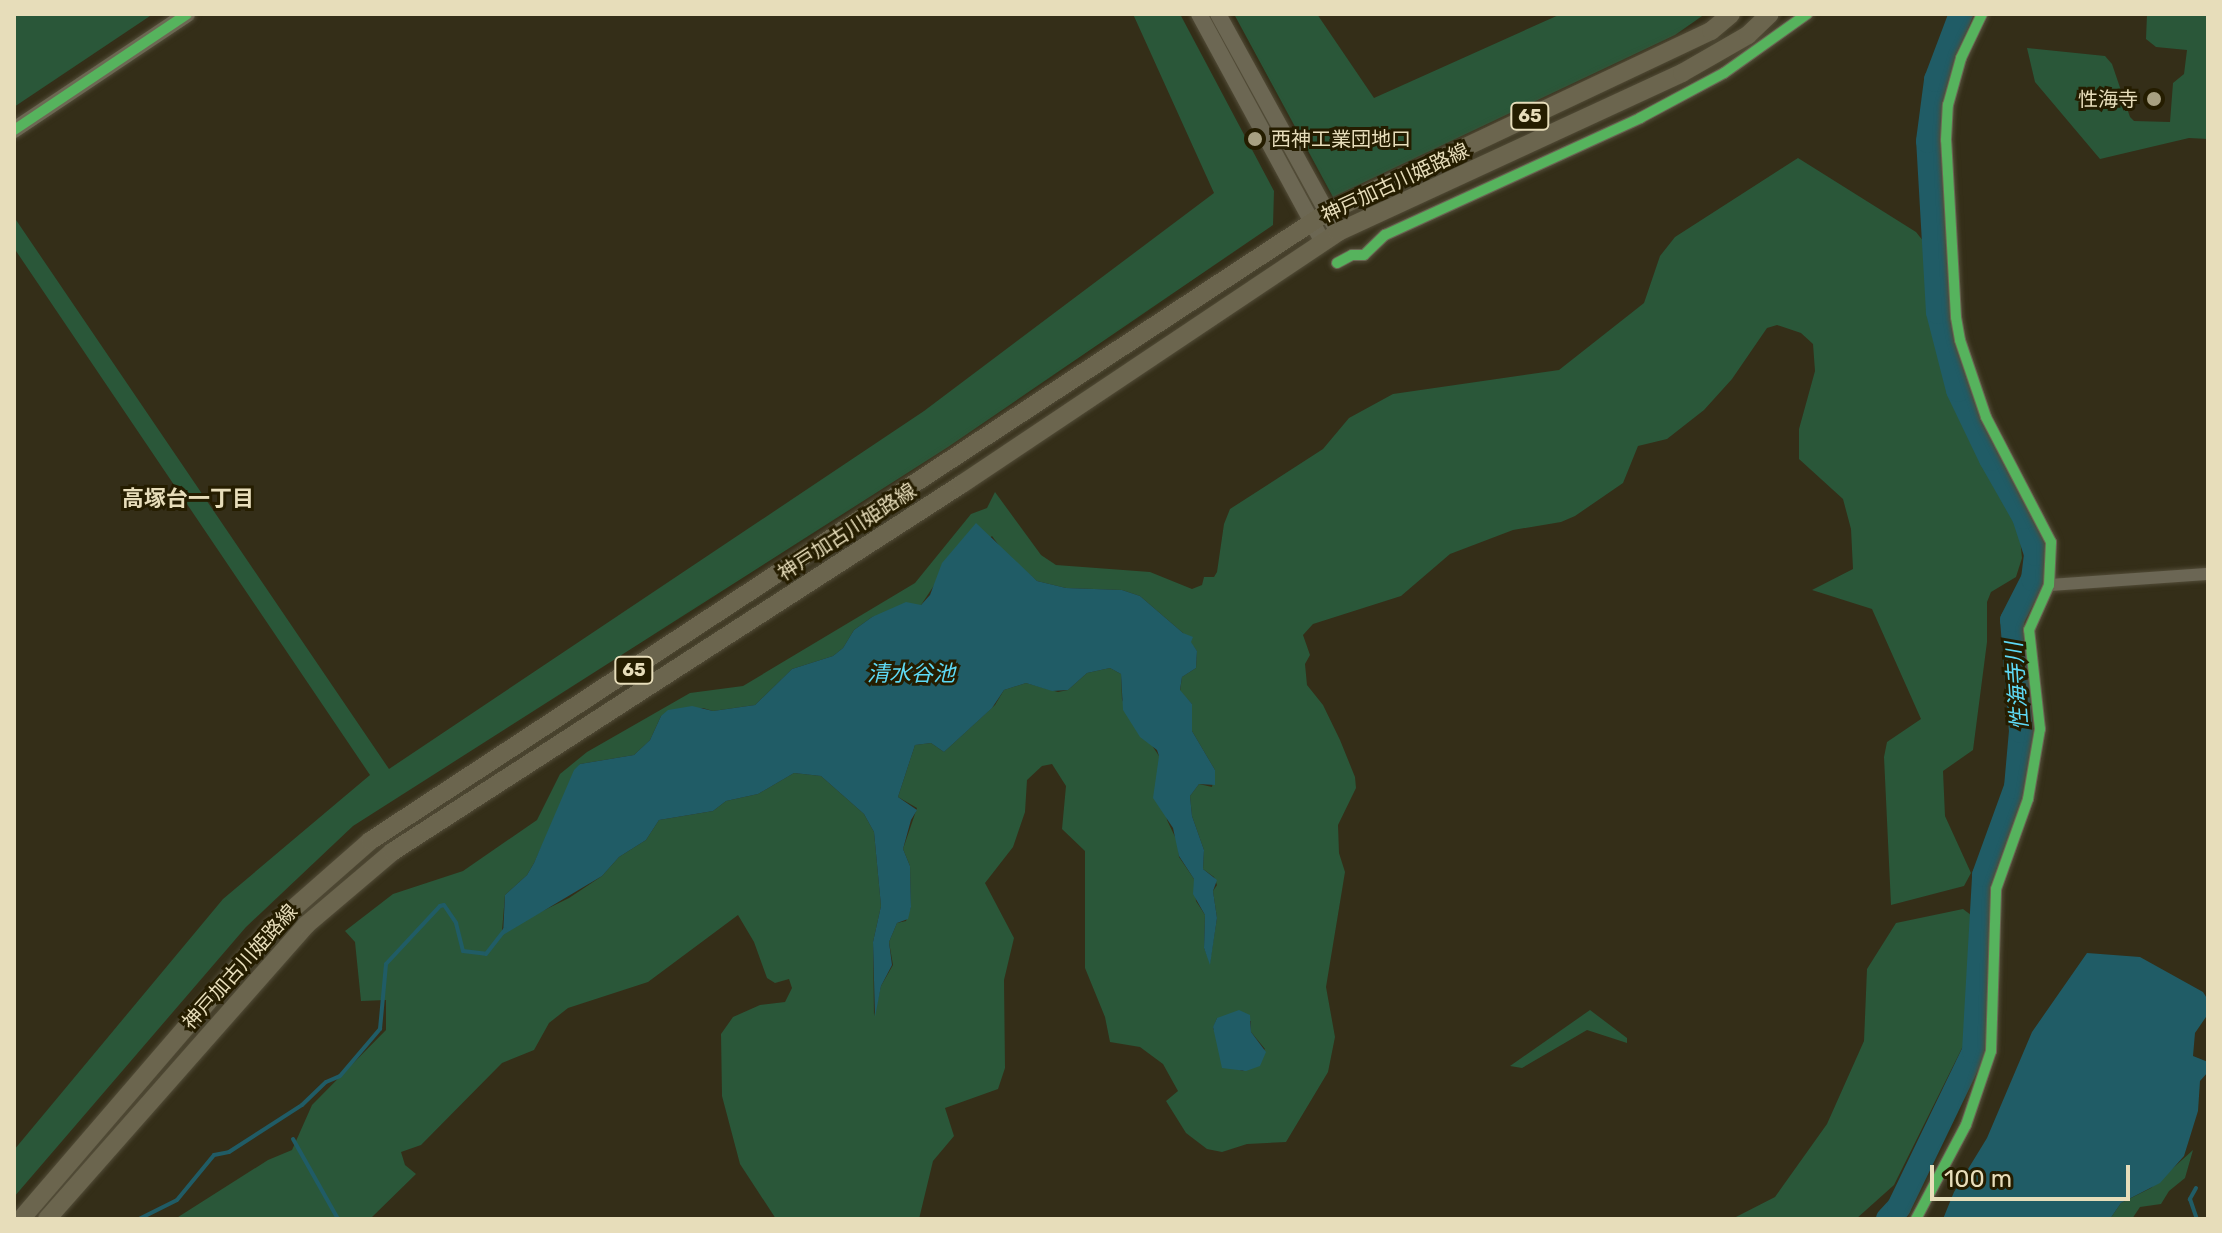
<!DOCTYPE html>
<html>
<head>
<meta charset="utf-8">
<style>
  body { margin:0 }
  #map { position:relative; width:2222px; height:1233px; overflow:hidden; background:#342e18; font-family:Rubik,"Noto Sans JP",sans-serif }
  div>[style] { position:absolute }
  .green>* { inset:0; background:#2a5739 }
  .water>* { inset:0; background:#205c66 }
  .stream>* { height:4px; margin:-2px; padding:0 2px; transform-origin:2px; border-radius:2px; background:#205c66 }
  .river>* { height:24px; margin:-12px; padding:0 12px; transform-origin:12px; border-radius:12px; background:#205c66 }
  .roads { filter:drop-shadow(0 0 2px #524c38) drop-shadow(0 0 2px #524c38) }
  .street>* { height:12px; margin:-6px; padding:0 6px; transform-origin:6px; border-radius:6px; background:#6b6654 }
  .secondary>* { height:16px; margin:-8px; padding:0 8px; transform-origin:8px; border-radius:8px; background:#6c6753 }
  .primary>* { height:18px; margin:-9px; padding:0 9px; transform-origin:9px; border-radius:9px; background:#6b654e }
  .cycleway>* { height:10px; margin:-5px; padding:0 5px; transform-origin:5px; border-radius:5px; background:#56b35d }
  .dots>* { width:22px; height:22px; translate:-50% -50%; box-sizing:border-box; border:4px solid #251d00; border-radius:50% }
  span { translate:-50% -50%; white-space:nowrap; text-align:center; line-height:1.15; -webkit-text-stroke:6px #251d00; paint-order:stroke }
  .shield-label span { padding:2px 6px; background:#251d00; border:2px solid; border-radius:6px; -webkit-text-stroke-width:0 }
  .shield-label { font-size:18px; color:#e7ddba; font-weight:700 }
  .poi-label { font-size:20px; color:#e7ddba }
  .right { translate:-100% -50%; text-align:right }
  .left { translate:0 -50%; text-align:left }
  .street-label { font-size:20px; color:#e7ddba }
  .neighbourhood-label { font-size:22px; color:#e7ddba; font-weight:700 }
  .water-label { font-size:22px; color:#5edaf5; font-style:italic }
  .frame { position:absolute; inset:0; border:16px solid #e7ddba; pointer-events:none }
  .scale { position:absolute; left:1930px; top:1165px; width:200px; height:36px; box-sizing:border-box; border:4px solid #e7ddba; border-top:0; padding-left:10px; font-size:24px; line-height:28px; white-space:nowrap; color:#e7ddba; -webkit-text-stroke:6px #251d00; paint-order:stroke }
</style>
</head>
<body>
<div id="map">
  <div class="green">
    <i style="clip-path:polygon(14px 14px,153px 14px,14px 107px)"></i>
    <i style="clip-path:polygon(1133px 14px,1180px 14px,1274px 191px,1273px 225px,948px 447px,353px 826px,246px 927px,14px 1197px,14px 1150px,223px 899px,370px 775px,14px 248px,14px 217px,389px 769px,924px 411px,1214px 193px)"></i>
    <i style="clip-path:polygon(1234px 14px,1317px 14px,1374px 98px,1561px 14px,1705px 14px,1675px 35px,1333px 197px)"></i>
    <i style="clip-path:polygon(2147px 14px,2208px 14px,2208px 139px,2189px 138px,2100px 159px,2035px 82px,2027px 48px,2105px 56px,2112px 64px,2130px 117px,2134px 121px,2170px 122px,2173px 83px,2184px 74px,2187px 50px,2156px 47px,2146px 39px)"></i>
    <i style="clip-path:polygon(evenodd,1798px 158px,1916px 232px,1924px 242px,1932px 333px,1962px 423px,2009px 509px,2020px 538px,2022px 558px,2016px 577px,1991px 592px,1987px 602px,1987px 642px,1973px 750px,1943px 771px,1945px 816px,1971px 873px,1964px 886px,1891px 905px,1884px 757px,1887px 742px,1921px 719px,1872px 609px,1812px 590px,1853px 569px,1851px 529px,1843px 499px,1799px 459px,1799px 429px,1815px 371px,1813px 344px,1801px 333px,1777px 325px,1767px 328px,1732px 379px,1704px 410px,1667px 439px,1638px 446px,1623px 483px,1575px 516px,1561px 522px,1513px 530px,1450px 554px,1401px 596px,1313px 624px,1303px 635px,1310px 655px,1305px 664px,1307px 685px,1323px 705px,1340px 740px,1355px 777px,1356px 788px,1338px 825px,1339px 853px,1345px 872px,1326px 987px,1335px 1037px,1328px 1072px,1286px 1142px,1247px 1144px,1222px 1152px,1207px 1149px,1186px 1133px,1166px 1101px,1178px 1091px,1163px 1064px,1140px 1047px,1110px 1042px,1105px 1017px,1085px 968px,1085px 851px,1062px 829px,1066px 786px,1052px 764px,1042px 766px,1027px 780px,1025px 812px,1013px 847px,985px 883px,1014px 938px,1004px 980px,1005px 1068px,998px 1089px,945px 1108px,954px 1136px,933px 1161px,919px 1219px,776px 1219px,740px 1164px,722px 1096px,721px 1034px,733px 1017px,760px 1005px,785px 1002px,792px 988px,789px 979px,775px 983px,767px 978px,754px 942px,738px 915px,648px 982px,568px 1008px,549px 1023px,534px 1050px,502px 1063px,421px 1145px,401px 1152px,405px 1165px,416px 1174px,370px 1219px,175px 1219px,268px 1160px,292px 1150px,312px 1105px,386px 1030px,386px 1000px,361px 1001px,355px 942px,345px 931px,393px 894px,463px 871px,537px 820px,560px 774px,587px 752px,690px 693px,743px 686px,915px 583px,971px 514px,987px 508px,995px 492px,1041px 555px,1056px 565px,1150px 572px,1192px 589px,1202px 585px,1204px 577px,1214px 577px,1217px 572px,1224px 524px,1230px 509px,1323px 449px,1349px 418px,1393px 394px,1559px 370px,1644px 303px,1660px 256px,1675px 237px,1798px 158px,992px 536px,1003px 551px,1037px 581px,1066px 588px,1122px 590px,1140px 596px,1183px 633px,1197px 651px,1196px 668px,1182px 677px,1180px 691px,1192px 704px,1192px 731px,1215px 770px,1212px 787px,1199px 784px,1190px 796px,1192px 816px,1204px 850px,1203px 869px,1214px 877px,1217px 885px,1213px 891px,1217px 918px,1210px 962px,1204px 948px,1205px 915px,1196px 901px,1194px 879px,1179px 857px,1178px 843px,1167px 820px,1159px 756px,1122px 700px,1121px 674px,1110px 668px,1087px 673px,1068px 690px,1058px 692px,1026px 683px,1004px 690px,995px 705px,944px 752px,931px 743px,915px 745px,898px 797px,917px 808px,903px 849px,910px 866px,911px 907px,906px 921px,897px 923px,889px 942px,893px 965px,881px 986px,874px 1016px,873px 942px,881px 906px,874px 832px,864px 814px,821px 776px,794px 773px,758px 794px,726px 801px,713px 811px,659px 820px,646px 840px,619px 857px,602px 876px,569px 898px,502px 931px,505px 895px,527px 875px,534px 863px,580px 764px,634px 755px,650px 740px,661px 716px,703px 708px,713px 711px,755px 705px,792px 669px,833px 656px,843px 648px,854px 630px,872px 617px,921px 605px,937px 581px,992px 536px,1798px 158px,1217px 1018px,1251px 1021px,1251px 1032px,1265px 1049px,1243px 1071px,1230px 1067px,1213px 1028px,1217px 1018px)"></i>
    <i style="clip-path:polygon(1963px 909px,1971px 915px,1968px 1036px,1894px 1185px,1856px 1219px,1732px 1219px,1775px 1197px,1827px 1124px,1864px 1041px,1867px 969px,1896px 923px)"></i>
    <i style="clip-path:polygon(1590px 1010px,1627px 1038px,1627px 1043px,1587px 1030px,1522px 1068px,1510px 1066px)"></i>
    <i style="clip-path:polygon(2193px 1150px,2185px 1178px,2169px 1191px,2161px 1204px,2140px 1207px,2132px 1219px,2110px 1219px,2121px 1203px,2151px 1188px)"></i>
  </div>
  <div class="water">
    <i style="clip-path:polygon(976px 523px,1037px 581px,1066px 588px,1122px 590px,1140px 596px,1183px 633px,1193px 637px,1191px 642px,1197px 651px,1196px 668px,1182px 677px,1180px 690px,1192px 704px,1192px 731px,1215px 770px,1215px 785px,1199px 784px,1190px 796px,1192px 816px,1204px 850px,1203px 869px,1217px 880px,1213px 891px,1217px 918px,1210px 965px,1204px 948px,1205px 915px,1193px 894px,1194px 879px,1179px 856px,1173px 828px,1153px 798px,1159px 756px,1157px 750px,1140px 737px,1123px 710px,1121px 674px,1110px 668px,1087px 673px,1068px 690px,1052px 691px,1026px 683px,1004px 690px,992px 708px,944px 752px,931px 743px,915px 745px,898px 797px,917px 810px,911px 820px,903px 849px,910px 866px,911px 907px,908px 919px,897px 923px,889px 942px,892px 965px,881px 986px,875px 1017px,873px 942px,881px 906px,874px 832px,864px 814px,821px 776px,794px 773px,758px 794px,726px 801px,713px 811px,659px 820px,646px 840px,619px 857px,602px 876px,503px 935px,505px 895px,527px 875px,534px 863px,574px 770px,580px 764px,634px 755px,650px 740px,661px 716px,668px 710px,692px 706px,713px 711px,755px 705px,792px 669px,833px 656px,843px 648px,854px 630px,872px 617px,906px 602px,921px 605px,930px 595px,942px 563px)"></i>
    <i style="clip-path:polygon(2087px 953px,2140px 957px,2203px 992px,2208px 1000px,2208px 1014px,2195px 1033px,2193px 1056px,2208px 1062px,2208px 1072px,2200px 1081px,2198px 1111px,2184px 1156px,2160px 1183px,2121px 1203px,2110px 1219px,1943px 1219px,1954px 1192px,1987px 1138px,2032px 1032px)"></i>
    <i style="clip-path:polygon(1239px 1010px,1250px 1015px,1251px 1032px,1266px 1052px,1260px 1066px,1246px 1071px,1222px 1068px,1213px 1027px,1217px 1018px)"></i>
  </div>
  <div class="stream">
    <i style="left:293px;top:1139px;width:92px;rotate:60.6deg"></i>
    <i style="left:2196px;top:1188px;width:13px;rotate:119deg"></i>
    <i style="left:2190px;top:1199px;width:21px;rotate:71deg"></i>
    <i style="left:139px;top:1219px;width:42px;rotate:-26.6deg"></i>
    <i style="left:177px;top:1200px;width:58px;rotate:-50.6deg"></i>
    <i style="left:214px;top:1155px;width:15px;rotate:-11deg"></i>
    <i style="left:229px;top:1152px;width:87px;rotate:-32.8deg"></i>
    <i style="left:302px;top:1105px;width:33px;rotate:-44deg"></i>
    <i style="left:326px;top:1082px;width:15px;rotate:-23deg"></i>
    <i style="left:340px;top:1076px;width:62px;rotate:-49.6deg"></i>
    <i style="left:380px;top:1029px;width:65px;rotate:-84.7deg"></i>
    <i style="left:386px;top:964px;width:79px;rotate:-47deg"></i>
    <i style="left:440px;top:906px;width:4px;rotate:-14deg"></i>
    <i style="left:444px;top:905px;width:22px;rotate:56deg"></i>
    <i style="left:456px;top:923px;width:29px;rotate:76deg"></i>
    <i style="left:463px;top:951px;width:23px;rotate:7deg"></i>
    <i style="left:486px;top:954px;width:31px;rotate:-52deg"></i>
  </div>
  <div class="river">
    <i style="left:1888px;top:1219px;width:16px;rotate:-47deg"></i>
    <i style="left:1899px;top:1207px;width:173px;rotate:-64.3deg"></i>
    <i style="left:1974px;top:1051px;width:176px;rotate:-86.7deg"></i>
    <i style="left:1984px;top:875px;width:94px;rotate:-70deg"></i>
    <i style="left:2016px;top:787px;width:56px;rotate:-84.9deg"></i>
    <i style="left:2021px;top:731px;width:111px;rotate:-94.6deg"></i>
    <i style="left:2012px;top:620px;width:46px;rotate:-62.9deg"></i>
    <i style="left:2033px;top:579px;width:25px;rotate:-83deg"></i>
    <i style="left:2036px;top:554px;width:39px;rotate:-108deg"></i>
    <i style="left:2024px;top:517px;width:67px;rotate:-119.6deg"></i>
    <i style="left:1991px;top:459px;width:76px;rotate:-115.6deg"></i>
    <i style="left:1958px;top:390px;width:81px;rotate:-104.4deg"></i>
    <i style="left:1938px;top:312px;width:171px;rotate:-93.3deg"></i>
    <i style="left:1928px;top:141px;width:62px;rotate:-82.5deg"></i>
    <i style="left:1936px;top:80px;width:71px;rotate:-69.3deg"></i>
  </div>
  <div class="roads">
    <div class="street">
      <i style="left:1337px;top:263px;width:17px;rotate:-28deg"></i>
      <i style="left:1352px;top:255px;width:12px"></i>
      <i style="left:1364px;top:255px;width:29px;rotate:-44deg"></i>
      <i style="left:1385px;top:235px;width:281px;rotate:-24.6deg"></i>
      <i style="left:1640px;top:118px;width:95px;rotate:-28.2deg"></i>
      <i style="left:1724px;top:73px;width:102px;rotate:-35.4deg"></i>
      <i style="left:2049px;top:585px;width:159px;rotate:-4deg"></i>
      <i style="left:1916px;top:1219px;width:106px;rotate:-62deg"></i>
      <i style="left:1966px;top:1125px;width:78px;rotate:-71.3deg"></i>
      <i style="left:1991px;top:1051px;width:162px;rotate:-88.2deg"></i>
      <i style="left:1996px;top:889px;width:96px;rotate:-70.4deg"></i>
      <i style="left:2028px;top:799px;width:71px;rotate:-80.3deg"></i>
      <i style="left:2040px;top:729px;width:100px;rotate:-96.3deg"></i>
      <i style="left:2029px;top:630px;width:49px;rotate:-66deg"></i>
      <i style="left:2049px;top:585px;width:43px;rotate:-87.3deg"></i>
      <i style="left:2051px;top:542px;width:141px;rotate:-117.5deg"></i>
      <i style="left:1986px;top:417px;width:81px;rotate:-108.7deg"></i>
      <i style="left:1960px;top:340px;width:23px;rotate:-100deg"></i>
      <i style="left:1956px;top:317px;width:177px;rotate:-93.2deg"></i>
      <i style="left:1946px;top:140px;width:35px;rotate:-87deg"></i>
      <i style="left:1948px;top:105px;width:49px;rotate:-74.5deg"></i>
      <i style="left:1961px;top:58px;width:49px;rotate:-64.5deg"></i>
    </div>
    <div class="secondary">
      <i style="left:1199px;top:14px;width:260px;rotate:61.5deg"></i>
      <i style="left:1218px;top:14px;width:249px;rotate:61.2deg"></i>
      <i style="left:14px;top:130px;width:208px;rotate:-33.8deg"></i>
    </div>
    <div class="primary">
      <i style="left:21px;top:1219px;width:384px;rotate:-49.3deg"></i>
      <i style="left:271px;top:928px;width:132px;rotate:-41.3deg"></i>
      <i style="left:370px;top:841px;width:1144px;rotate:-33.3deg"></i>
      <i style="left:1326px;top:213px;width:426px;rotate:-25.3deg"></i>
      <i style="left:1711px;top:31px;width:26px;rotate:-40deg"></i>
      <i style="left:47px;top:1219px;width:392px;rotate:-48.6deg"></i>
      <i style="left:306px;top:925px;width:113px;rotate:-40.3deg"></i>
      <i style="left:392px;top:852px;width:678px;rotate:-32.85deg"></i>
      <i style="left:962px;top:484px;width:453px;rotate:-33.8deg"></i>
      <i style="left:1338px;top:232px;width:379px;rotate:-24.8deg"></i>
      <i style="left:1682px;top:73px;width:76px;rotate:-29.9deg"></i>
      <i style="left:1748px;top:35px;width:30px;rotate:-44deg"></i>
    </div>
  </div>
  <div class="cycleway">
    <i style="left:14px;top:130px;width:208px;rotate:-33.8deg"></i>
    <i style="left:1337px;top:263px;width:17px;rotate:-28deg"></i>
    <i style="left:1352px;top:255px;width:12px"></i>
    <i style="left:1364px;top:255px;width:29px;rotate:-44deg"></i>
    <i style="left:1385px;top:235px;width:281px;rotate:-24.6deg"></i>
    <i style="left:1640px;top:118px;width:95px;rotate:-28.2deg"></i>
    <i style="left:1724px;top:73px;width:102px;rotate:-35.4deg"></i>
    <i style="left:1916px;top:1219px;width:106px;rotate:-62deg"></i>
    <i style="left:1966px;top:1125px;width:78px;rotate:-71.3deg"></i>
    <i style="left:1991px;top:1051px;width:162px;rotate:-88.2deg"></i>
    <i style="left:1996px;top:889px;width:96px;rotate:-70.4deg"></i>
    <i style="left:2028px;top:799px;width:71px;rotate:-80.3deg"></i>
    <i style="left:2040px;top:729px;width:100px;rotate:-96.3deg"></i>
    <i style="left:2029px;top:630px;width:49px;rotate:-66deg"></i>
    <i style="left:2049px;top:585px;width:43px;rotate:-87.3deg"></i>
    <i style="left:2051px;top:542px;width:141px;rotate:-117.5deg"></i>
    <i style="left:1986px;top:417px;width:81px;rotate:-108.7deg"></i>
    <i style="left:1960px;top:340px;width:23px;rotate:-100deg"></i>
    <i style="left:1956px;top:317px;width:177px;rotate:-93.2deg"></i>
    <i style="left:1946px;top:140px;width:35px;rotate:-87deg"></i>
    <i style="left:1948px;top:105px;width:49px;rotate:-74.5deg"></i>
    <i style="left:1961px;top:58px;width:49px;rotate:-64.5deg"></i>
  </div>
  <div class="dots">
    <i style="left:2154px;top:99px;background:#a8a081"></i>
    <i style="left:1255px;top:139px;background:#a8a081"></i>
  </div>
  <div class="shield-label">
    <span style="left:1530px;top:116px">65</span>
    <span style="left:634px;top:670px">65</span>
  </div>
  <div class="poi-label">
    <span class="right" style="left:2138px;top:99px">性海寺</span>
    <span class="left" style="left:1271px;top:139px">西神工業団地口</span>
  </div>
  <div class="street-label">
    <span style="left:1395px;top:183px;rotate:-25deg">神戸加古川姫路線</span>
    <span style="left:847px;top:532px;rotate:-33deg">神戸加古川姫路線</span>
    <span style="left:240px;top:967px;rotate:-48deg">神戸加古川姫路線</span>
  </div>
  <div class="neighbourhood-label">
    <span style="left:188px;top:499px">高塚台一丁目</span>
  </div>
  <div class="water-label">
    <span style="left:911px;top:674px">清水谷池</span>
    <span style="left:2017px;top:686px;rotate:-94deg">性海寺川</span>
  </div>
  <div class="frame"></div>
  <div class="scale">100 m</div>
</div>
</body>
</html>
